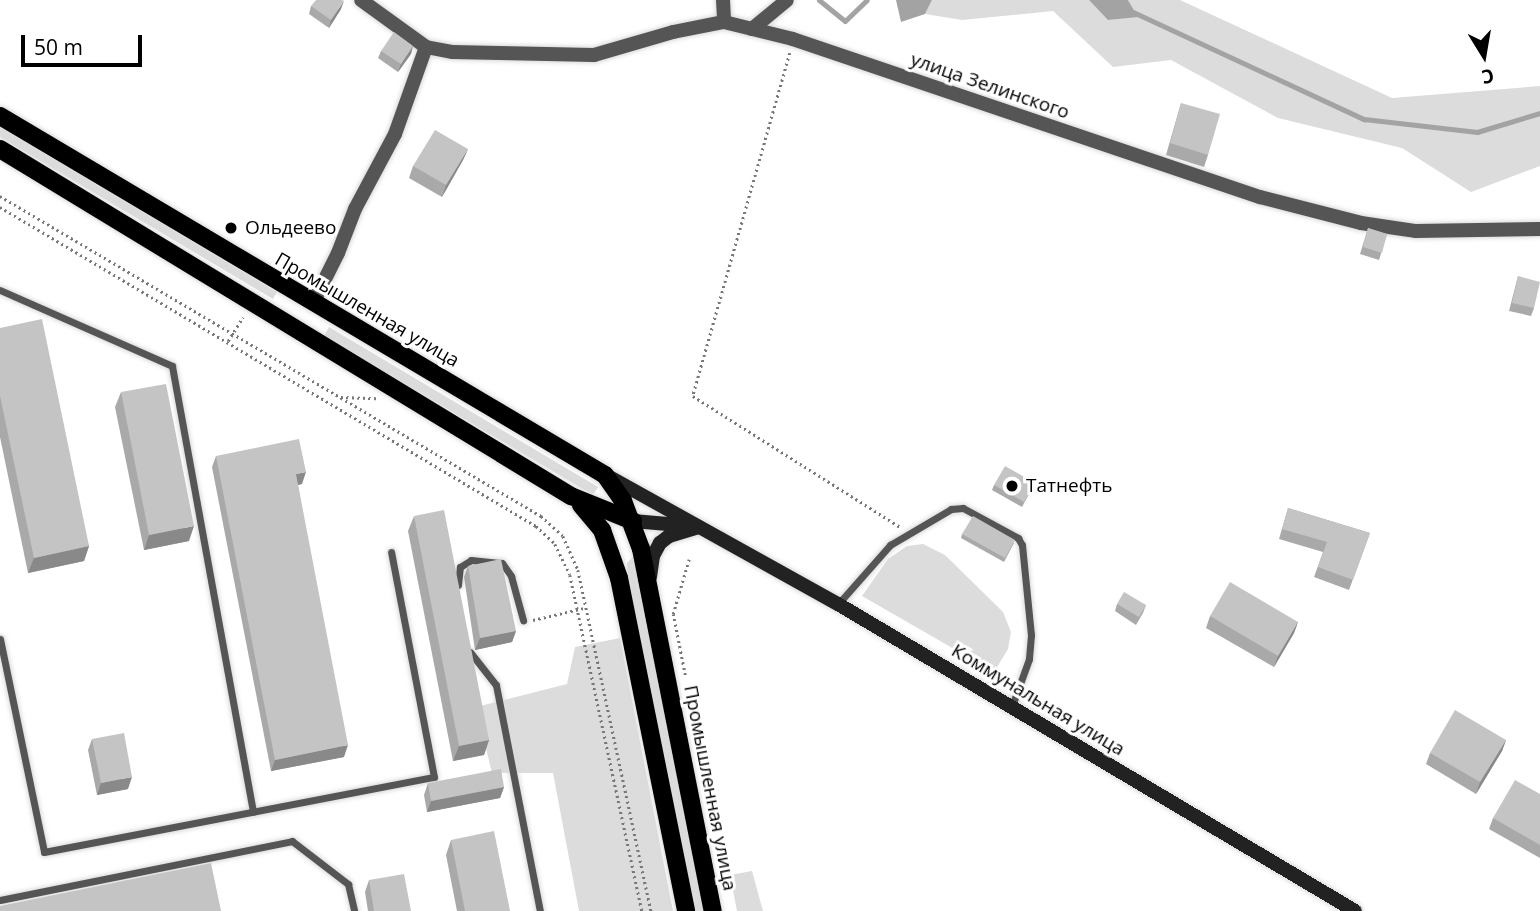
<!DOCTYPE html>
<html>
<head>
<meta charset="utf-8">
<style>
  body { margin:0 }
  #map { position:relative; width:1540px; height:911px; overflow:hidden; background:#fff; font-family:"Open Sans",sans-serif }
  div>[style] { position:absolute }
  .green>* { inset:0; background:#dcdcdc }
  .water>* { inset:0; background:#a3a3a3 }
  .stream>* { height:5px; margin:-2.5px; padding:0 2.5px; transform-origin:2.5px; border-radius:2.5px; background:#a3a3a3 }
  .path>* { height:2.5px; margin-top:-1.25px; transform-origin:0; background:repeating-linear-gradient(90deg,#777 0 2px,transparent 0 5.5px) }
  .roads { filter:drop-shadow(0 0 2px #dbdbdb) drop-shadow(0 0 2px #dbdbdb) }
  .service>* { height:7px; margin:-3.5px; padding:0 3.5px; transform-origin:3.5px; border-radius:3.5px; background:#555 }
  .minor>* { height:14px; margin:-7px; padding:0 7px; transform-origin:7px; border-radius:7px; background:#555 }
  .secondary>* { height:14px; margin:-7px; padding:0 7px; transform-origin:7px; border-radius:7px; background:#222 }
  .primary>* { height:18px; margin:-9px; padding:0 9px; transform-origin:9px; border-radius:9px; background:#000 }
  .wall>* { inset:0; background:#a9a9a9 }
  .shaded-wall>* { inset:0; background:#898989 }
  .building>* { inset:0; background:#c4c4c4 }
  .dots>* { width:19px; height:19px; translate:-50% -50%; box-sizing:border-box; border:4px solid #fff; border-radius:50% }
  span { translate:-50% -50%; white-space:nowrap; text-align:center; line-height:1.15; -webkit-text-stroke:6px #fff; paint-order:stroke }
  .street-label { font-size:19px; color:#000 }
  .poi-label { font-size:19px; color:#000 }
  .left { translate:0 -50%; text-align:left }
  .north { position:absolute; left:1449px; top:21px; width:70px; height:70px; -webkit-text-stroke:5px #fff; paint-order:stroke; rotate:169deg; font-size:19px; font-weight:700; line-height:28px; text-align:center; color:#000 }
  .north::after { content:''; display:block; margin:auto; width:24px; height:32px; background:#000; clip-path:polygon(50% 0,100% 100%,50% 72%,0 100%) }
  .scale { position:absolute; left:21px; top:35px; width:121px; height:32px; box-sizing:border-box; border:4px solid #000; border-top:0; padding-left:9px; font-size:21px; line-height:24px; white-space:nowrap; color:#000; -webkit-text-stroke:5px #fff; paint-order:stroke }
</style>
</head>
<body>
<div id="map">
  <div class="green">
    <i style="clip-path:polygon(932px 0,1089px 0,1109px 20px,1137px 16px,1128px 0,1180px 0,1392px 98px,1540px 86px,1540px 166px,1471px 192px,1402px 148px,1278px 118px,1171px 60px,1113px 67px,1053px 11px,962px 20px,925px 14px)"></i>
    <i style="clip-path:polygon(0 127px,277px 292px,273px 299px,0 137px)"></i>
    <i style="clip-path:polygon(329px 327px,598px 487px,593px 495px,324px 336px)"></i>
    <i style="clip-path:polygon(923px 544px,945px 555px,1003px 612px,1011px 632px,1008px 649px,994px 672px,862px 596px,888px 559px,907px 546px)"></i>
    <i style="clip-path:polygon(633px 557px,636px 571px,704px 911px,695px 911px,628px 578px,627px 563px)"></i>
    <i style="clip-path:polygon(620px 638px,673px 911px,579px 911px,553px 773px,492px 773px,476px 707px,567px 684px,575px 647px)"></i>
    <i style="clip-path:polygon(752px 871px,763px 911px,737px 911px,730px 875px)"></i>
  </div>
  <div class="water">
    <i style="clip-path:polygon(896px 0,932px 0,925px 14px,901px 22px)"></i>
    <i style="clip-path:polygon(1089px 0,1128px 0,1138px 17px,1108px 20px)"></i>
  </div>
  <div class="stream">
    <i style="left:819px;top:0;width:33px;rotate:39deg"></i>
    <i style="left:845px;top:21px;width:30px;rotate:-44deg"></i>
    <i style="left:1133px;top:12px;width:255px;rotate:24.9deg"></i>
    <i style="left:1364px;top:119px;width:114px;rotate:6.6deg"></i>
    <i style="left:1477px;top:132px;width:66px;rotate:-16.8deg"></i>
  </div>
  <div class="path">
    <i style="left:790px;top:53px;width:356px;rotate:105.8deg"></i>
    <i style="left:693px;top:396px;width:245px;rotate:32.3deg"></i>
    <i style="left:0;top:196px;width:629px;rotate:30.6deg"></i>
    <i style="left:541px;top:516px;width:30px;rotate:42deg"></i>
    <i style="left:563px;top:536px;width:37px;rotate:66deg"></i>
    <i style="left:578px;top:570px;width:349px;rotate:77.9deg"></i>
    <i style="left:0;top:207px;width:624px;rotate:30.76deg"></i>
    <i style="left:536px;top:526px;width:26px;rotate:43deg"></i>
    <i style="left:555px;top:544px;width:34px;rotate:64deg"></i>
    <i style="left:570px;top:575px;width:344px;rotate:77.9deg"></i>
    <i style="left:228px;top:341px;width:28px;rotate:-58deg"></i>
    <i style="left:341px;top:397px;width:35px;rotate:2deg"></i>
    <i style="left:533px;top:620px;width:52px;rotate:-13.2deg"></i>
    <i style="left:685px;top:675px;width:62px;rotate:-101.1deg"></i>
    <i style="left:673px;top:614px;width:57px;rotate:-73.8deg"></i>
  </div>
  <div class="roads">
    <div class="service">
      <i style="left:0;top:290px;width:188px;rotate:23.8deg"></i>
      <i style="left:172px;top:366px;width:453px;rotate:79.7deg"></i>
      <i style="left:458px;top:585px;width:18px;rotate:-84deg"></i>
      <i style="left:460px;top:567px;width:13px;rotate:-32deg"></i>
      <i style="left:471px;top:560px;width:31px;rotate:6deg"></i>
      <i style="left:502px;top:563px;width:16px;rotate:55deg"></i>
      <i style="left:511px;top:576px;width:46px;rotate:74.7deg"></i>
      <i style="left:838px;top:604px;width:79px;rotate:-48.6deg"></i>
      <i style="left:890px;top:545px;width:71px;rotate:-30.5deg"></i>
      <i style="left:951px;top:509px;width:12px;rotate:-5deg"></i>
      <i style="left:963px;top:508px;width:63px;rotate:28.6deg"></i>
      <i style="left:1018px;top:538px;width:8px;rotate:60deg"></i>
      <i style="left:1022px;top:545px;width:90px;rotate:84.3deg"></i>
      <i style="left:1031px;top:635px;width:24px;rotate:95deg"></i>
      <i style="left:1029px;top:659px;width:50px;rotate:109.9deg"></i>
      <i style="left:0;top:639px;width:217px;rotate:78.3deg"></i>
      <i style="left:44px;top:852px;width:397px;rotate:-10.9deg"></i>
      <i style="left:434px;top:777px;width:229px;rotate:-100.8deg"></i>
      <i style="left:470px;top:652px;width:42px;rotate:51.8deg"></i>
      <i style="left:496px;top:685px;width:230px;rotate:79deg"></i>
      <i style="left:0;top:900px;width:298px;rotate:-11.4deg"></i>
      <i style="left:292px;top:841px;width:71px;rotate:37.5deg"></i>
      <i style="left:348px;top:884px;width:28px;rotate:77deg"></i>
    </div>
    <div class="minor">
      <i style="left:723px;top:0;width:22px;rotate:87deg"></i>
      <i style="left:752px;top:29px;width:45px;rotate:-39.6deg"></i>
      <i style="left:426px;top:47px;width:26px;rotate:11deg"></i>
      <i style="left:452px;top:52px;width:142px;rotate:1.2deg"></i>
      <i style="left:594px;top:55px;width:82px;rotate:-16.2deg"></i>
      <i style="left:673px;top:32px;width:52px;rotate:-11.1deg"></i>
      <i style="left:724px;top:22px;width:71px;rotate:13.8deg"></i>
      <i style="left:793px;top:39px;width:493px;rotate:18.7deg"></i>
      <i style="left:1260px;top:197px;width:104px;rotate:14.4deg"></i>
      <i style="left:1361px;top:223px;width:56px;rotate:8.3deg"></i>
      <i style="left:1416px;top:231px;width:124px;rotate:-0.9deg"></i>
      <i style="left:313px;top:303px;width:56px;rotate:-63.4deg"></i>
      <i style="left:338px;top:253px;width:47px;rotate:-68.9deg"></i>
      <i style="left:355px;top:209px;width:85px;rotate:-61.9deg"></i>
      <i style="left:395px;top:134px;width:92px;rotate:-70.4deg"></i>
      <i style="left:426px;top:47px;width:80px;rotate:-144.1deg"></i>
    </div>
    <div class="secondary">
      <i style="left:606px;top:475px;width:265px;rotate:29.1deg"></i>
      <i style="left:838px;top:604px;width:601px;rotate:30.7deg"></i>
      <i style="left:633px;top:521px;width:58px;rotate:4.9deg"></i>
      <i style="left:650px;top:577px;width:21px;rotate:-82deg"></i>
      <i style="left:653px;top:556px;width:15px;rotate:-62deg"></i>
      <i style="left:660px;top:543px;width:11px;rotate:-38deg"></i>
      <i style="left:669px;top:536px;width:31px;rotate:-17deg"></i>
    </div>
    <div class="primary">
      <i style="left:0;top:116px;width:703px;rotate:30.68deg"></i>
      <i style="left:605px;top:475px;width:32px;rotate:55deg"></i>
      <i style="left:623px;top:501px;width:51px;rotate:69.4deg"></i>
      <i style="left:641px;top:549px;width:369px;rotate:78.8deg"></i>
      <i style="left:0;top:149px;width:668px;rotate:31.29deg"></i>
      <i style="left:571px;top:496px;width:67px;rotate:22deg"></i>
      <i style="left:581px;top:505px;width:33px;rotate:50deg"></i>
      <i style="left:602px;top:530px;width:51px;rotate:70.5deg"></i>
      <i style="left:619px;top:578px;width:340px;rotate:78.6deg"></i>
    </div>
  </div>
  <div class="wall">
    <i style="clip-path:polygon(311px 6px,341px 9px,329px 28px,309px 14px)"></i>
    <i style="clip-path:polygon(413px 46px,411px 54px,398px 72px,378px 58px,381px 51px)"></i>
    <i style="clip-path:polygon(1181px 103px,1208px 155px,1204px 167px,1166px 155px)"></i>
    <i style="clip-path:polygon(468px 149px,463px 160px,442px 197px,409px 178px,413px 166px)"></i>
    <i style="clip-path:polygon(1368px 228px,1387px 234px,1379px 260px,1360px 254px)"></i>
    <i style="clip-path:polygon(1518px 276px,1534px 308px,1531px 316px,1509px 311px)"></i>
    <i style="clip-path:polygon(0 328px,89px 546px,84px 561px,28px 573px,0 437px)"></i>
    <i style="clip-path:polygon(121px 392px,189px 541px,144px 550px,115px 407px)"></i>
    <i style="clip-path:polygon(216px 456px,302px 484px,298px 485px,344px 757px,271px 771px,212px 467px)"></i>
    <i style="clip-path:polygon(1035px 483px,1022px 507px,992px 490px,994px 485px)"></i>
    <i style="clip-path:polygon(1288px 508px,1370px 533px,1349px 590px,1314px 577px,1323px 552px,1279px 539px)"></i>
    <i style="clip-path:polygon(414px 516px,489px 740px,484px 755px,453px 761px,408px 531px)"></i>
    <i style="clip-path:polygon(962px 534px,1014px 543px,1004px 562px,961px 538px)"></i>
    <i style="clip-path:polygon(468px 566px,516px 631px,512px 642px,475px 650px,464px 577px)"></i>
    <i style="clip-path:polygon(1117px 604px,1146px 605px,1143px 613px,1136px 625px,1115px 611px)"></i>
    <i style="clip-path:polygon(1210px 616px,1298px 622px,1294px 633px,1274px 667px,1206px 628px)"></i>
    <i style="clip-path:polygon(92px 739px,128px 789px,97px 795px,88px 750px)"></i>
    <i style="clip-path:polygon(1506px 740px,1502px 751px,1476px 794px,1426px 764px,1430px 753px)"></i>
    <i style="clip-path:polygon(428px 783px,504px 787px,500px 798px,427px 812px,424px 795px)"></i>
    <i style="clip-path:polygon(1540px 794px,1540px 858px,1489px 829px,1493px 818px)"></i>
    <i style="clip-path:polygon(451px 840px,510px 911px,457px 911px,446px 855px)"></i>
    <i style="clip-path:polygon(369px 880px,411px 911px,368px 911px,365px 892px)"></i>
  </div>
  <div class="shaded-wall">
    <i style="clip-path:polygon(344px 1px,341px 9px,329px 28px,331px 20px)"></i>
    <i style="clip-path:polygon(413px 46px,411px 54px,398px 72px,401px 64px)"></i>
    <i style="clip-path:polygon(468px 149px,463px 160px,442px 197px,446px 185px)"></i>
    <i style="clip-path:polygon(306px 472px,302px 484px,291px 486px,296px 474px)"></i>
    <i style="clip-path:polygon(194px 526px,189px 541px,144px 550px,149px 535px)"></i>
    <i style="clip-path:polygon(89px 546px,84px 561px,28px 573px,34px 558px)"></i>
    <i style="clip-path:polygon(1298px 622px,1294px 633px,1274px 667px,1278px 656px)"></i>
    <i style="clip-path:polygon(516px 631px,512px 642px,475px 650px,480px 638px)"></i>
    <i style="clip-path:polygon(489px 740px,484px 755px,453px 761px,459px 746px)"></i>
    <i style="clip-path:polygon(1506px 740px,1502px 751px,1476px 794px,1480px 782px)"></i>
    <i style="clip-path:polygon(348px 745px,344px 757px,271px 771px,275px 760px)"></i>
    <i style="clip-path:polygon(132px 777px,128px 789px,97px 795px,101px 783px)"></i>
    <i style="clip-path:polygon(504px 787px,500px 798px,427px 812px,431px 801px)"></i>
  </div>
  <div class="building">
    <i style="clip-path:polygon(316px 0,342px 0,344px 1px,331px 20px,311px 6px)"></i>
    <i style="clip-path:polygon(394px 32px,413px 46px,401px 64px,381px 51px)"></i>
    <i style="clip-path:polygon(1181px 103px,1220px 114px,1208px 155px,1170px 143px)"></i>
    <i style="clip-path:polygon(435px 130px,468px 149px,446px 185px,413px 166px)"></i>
    <i style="clip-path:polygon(1368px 228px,1387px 234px,1382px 253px,1363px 247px)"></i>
    <i style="clip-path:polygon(1518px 276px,1540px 282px,1534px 308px,1512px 303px)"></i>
    <i style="clip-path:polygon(42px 319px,89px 546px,34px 558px,0 396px,0 328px)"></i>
    <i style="clip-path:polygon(166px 384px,194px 526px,149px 535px,121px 392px)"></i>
    <i style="clip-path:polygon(299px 439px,306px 472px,296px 474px,348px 745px,275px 760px,216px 456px)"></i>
    <i style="clip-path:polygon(1005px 466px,1035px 483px,1024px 502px,994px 485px)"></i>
    <i style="clip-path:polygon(1288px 508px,1370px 533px,1353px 580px,1318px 567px,1327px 542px,1282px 529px)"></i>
    <i style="clip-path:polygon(444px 510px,489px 740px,459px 746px,414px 516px)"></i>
    <i style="clip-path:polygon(973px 516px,1015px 540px,1005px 558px,962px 534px)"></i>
    <i style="clip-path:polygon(501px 559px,516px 631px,480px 638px,468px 566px)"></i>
    <i style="clip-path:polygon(1230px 582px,1298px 622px,1278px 656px,1210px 616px)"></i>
    <i style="clip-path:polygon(1124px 592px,1146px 605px,1139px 617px,1117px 604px)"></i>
    <i style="clip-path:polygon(1455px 710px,1506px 740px,1480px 782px,1430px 753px)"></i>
    <i style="clip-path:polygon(124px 733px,132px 777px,101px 783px,92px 739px)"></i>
    <i style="clip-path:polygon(501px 769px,504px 787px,431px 801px,428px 783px)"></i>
    <i style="clip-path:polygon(1515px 780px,1540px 794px,1540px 845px,1493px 818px)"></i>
    <i style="clip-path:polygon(494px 831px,510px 911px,465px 911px,451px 840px)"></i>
    <i style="clip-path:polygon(211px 863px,221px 911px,0 911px,0 906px)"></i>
    <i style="clip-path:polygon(404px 874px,411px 911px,374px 911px,369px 880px)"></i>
  </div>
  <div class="dots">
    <i style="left:231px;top:228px;background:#000"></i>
    <i style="left:1012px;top:486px;background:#000"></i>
  </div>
  <div class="street-label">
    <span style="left:990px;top:86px;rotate:19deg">улица Зелинского</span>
    <span style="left:367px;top:310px;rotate:30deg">Промышленная улица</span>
    <span style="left:1038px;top:700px;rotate:31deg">Коммунальная улица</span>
    <span style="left:710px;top:788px;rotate:79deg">Промышленная улица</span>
  </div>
  <div class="poi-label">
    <span class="left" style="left:245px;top:228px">Ольдеево</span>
    <span class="left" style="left:1026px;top:486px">Татнефть</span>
  </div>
  <div class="north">С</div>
  <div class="scale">50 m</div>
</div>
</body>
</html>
